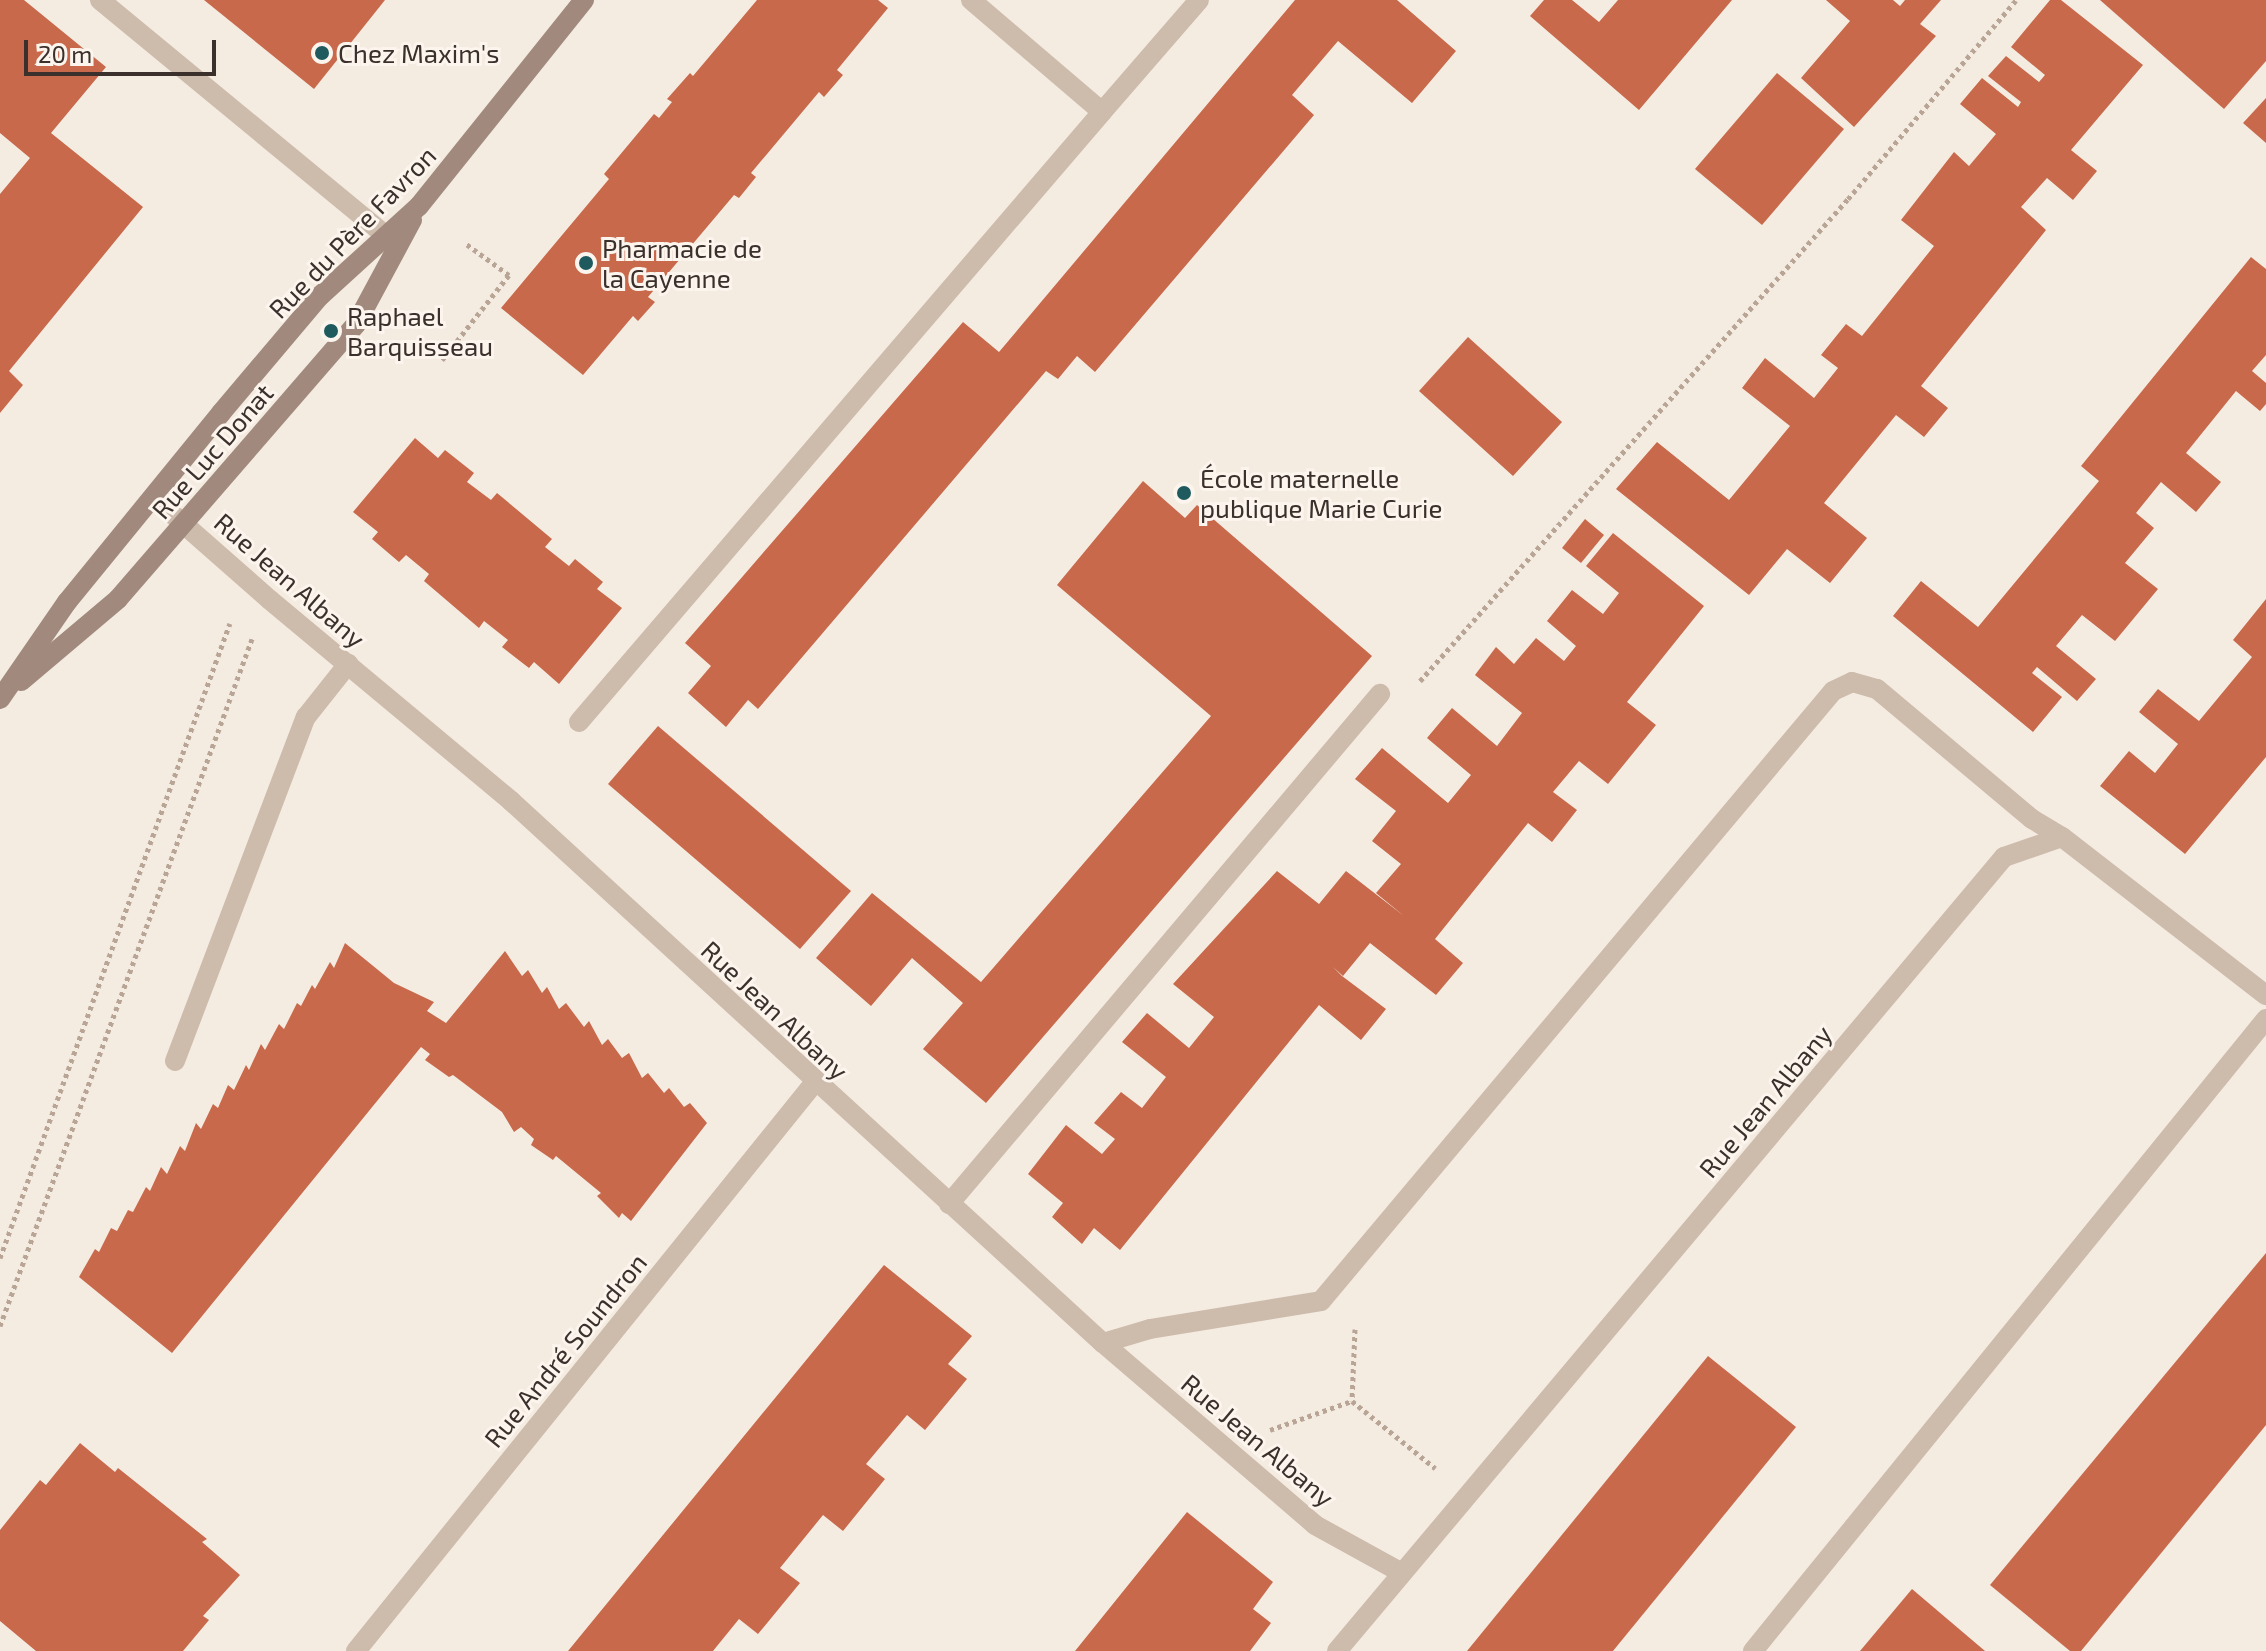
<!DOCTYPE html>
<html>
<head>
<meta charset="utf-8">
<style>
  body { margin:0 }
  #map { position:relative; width:2266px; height:1651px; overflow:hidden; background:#f4ebe1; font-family:"Exo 2",sans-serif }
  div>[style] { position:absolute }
  .building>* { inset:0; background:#c8694b }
  .path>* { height:5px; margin-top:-2.5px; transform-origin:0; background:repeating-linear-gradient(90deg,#b9a596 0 4px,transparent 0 8px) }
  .lane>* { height:20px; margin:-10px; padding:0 10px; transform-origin:10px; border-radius:10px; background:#cdbbac }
  .street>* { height:20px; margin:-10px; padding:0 10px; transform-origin:10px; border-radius:10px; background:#cdbbac }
  .secondary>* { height:20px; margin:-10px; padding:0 10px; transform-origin:10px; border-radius:10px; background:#a18a7d }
  .dots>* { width:22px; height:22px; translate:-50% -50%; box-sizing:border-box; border:4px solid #fbf5ee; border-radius:50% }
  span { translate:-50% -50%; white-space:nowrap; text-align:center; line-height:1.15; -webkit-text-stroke:6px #fbf5ee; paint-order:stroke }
  .poi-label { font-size:26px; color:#3b302b }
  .left { translate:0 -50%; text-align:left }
  .street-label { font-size:26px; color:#3b302b }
  .scale { position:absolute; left:24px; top:40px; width:192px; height:36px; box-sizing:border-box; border:4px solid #3b302b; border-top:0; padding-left:10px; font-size:24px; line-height:28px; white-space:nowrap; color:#3b302b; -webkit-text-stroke:6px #fbf5ee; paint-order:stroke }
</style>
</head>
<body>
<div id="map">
  <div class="building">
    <i style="clip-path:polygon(0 0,24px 0,106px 67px,51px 133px,143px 207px,9px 371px,23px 385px,0 413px,0 194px,30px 158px,0 133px)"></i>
    <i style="clip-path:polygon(204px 0,385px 0,314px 89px)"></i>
    <i style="clip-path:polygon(757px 0,878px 0,888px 8px,837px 70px,843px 75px,824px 97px,819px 92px,751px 173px,756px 177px,739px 198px,734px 195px,648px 297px,655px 302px,638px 321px,633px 316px,583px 375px,501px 308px,609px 179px,604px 174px,654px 114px,659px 118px,672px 102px,667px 99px,690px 73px,693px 76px)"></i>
    <i style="clip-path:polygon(1295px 0,1397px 0,1456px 51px,1412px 103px,1338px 41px,1292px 95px,1314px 115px,1095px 372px,1077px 356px,1058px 379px,1046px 371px,758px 709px,748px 700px,726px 727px,688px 693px,711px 666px,685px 643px,963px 322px,999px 352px)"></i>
    <i style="clip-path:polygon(1544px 0,1572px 0,1599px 22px,1618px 0,1732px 0,1639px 110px,1530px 16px)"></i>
    <i style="clip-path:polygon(1826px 0,1893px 0,1900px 6px,1905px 0,1941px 0,1920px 24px,1936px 36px,1854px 127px,1801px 78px,1850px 21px)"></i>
    <i style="clip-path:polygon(2050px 0,2061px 0,2143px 65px,2071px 150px,2097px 171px,2073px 200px,2047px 178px,2021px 207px,2046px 230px,1921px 386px,1948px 408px,1924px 437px,1896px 415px,1824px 503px,1867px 538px,1830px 583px,1787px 549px,1749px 595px,1616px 489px,1657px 442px,1729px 500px,1790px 426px,1742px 388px,1765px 358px,1814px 398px,1838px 368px,1821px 355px,1846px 324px,1862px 336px,1934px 246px,1901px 220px,1954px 152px,1969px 166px,1996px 134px,1960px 104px,1982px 78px,2018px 107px,2021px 102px,1988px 76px,2006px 56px,2039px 82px,2045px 75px,2011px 47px)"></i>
    <i style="clip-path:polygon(2100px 0,2266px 0,2266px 61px,2224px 109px)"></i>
    <i style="clip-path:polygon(1777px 73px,1844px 129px,1762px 225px,1695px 169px)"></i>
    <i style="clip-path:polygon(2266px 98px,2266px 143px,2243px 123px)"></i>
    <i style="clip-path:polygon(2251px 257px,2266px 269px,2266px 355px,2252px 371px,2266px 383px,2266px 404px,2260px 411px,2236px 391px,2186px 453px,2221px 482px,2196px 512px,2161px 482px,2136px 513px,2154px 528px,2125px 563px,2158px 589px,2115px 641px,2082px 615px,2056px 646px,2096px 679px,2077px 701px,2037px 667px,2032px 673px,2062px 697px,2033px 732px,1893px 616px,1921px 581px,1978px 627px,2099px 481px,2081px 466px)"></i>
    <i style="clip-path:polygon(1468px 337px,1562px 422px,1513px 476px,1419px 391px)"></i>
    <i style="clip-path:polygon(415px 438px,438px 458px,445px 450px,474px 473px,467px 482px,491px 500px,497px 493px,552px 539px,545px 547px,569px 566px,575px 559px,603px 582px,597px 589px,622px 608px,559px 684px,534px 662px,529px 668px,502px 647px,508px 640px,484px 621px,479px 628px,424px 581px,429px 574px,406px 555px,399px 562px,372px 539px,378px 532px,353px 512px)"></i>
    <i style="clip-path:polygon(1143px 481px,1185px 518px,1197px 505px,1372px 656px,986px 1103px,923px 1049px,963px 1003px,912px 958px,871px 1006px,816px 958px,872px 893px,981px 982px,1211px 716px,1057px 585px)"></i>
    <i style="clip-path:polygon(1585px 519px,1604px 535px,1581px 563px,1562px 548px)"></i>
    <i style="clip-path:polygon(1613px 533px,1704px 606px,1627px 702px,1656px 725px,1608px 784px,1579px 761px,1553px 792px,1577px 810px,1552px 842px,1528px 823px,1435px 939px,1463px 963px,1436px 995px,1370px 943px,1343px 976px,1333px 967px,1342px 976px,1386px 1009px,1361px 1040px,1319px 1005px,1120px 1250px,1094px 1228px,1082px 1244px,1052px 1217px,1063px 1203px,1028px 1174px,1066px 1125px,1102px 1154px,1115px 1139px,1094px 1123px,1121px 1092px,1142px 1108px,1166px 1077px,1122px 1042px,1147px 1013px,1189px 1048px,1214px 1017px,1173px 984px,1277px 871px,1319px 904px,1346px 871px,1404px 916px,1376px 893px,1401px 864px,1372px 841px,1396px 811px,1355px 779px,1382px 748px,1448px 803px,1471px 775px,1427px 738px,1452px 708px,1497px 746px,1522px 713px,1475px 675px,1496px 647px,1514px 664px,1536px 638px,1564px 661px,1576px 646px,1547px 621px,1572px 590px,1603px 614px,1619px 593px,1586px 566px)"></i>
    <i style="clip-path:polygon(2266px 599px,2266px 757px,2185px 854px,2100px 786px,2129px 751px,2155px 773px,2178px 744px,2139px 712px,2158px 689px,2199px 721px,2252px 657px,2233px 640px)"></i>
    <i style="clip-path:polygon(658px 726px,851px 891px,800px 949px,608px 784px)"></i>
    <i style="clip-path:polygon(345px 943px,394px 983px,434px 1002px,427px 1011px,446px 1023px,505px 951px,522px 976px,528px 970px,542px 993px,547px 987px,559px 1009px,566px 1003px,584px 1027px,589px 1021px,602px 1045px,608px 1039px,622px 1058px,629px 1053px,642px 1078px,648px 1073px,664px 1093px,669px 1088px,684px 1107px,690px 1103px,707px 1123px,631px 1221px,622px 1213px,619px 1218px,597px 1196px,601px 1193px,556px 1156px,553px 1160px,531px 1145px,534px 1139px,521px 1127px,514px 1132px,502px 1112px,453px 1075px,449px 1077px,425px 1060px,430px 1054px,421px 1047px,172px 1353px,79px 1277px,95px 1249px,99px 1252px,111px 1228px,117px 1231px,128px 1210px,133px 1212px,146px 1187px,150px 1191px,161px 1167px,167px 1174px,180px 1146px,185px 1151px,196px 1123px,201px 1129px,213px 1104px,218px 1108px,228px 1085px,234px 1090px,246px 1065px,249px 1070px,261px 1044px,265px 1050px,279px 1024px,284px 1029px,297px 1003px,301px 1006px,312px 985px,315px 989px,330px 962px,334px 968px)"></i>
    <i style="clip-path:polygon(2266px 1253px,2266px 1425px,2081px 1651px,2070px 1651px,1990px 1585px)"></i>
    <i style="clip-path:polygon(884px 1265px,972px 1336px,948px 1364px,967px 1379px,925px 1430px,907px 1415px,866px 1464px,885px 1479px,843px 1531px,823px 1515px,780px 1568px,800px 1583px,758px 1634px,739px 1619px,713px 1651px,568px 1651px)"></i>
    <i style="clip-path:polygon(1708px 1356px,1796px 1427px,1613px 1651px,1467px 1651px)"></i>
    <i style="clip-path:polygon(80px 1443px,115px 1472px,118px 1468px,207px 1539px,202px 1542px,240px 1575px,203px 1616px,209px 1620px,183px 1651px,36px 1651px,0 1621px,0 1530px,40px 1480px,46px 1485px)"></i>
    <i style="clip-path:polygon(1187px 1512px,1273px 1582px,1253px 1609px,1271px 1623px,1250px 1651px,1075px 1651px)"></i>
    <i style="clip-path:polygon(1912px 1589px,1985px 1651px,1860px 1651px)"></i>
  </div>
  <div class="path">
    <i style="left:442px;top:360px;width:108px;rotate:-51.8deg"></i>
    <i style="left:509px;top:275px;width:54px;rotate:-144deg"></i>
    <i style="left:1420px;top:681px;width:645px;rotate:-48.4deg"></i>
    <i style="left:1848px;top:199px;width:260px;rotate:-49.8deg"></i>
    <i style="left:0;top:1258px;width:675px;rotate:-70.09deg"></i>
    <i style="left:0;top:1326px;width:732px;rotate:-69.86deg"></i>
    <i style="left:1355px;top:1329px;width:72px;rotate:92.4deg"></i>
    <i style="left:1352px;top:1401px;width:107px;rotate:38.9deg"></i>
    <i style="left:1270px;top:1430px;width:87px;rotate:-19.5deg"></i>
  </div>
  <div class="lane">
    <i style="left:175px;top:1061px;width:368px;rotate:-69.2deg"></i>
    <i style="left:306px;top:717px;width:68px;rotate:-51.6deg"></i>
    <i style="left:949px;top:1204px;width:668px;rotate:-49.8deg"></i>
    <i style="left:1103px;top:1343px;width:49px;rotate:-16.6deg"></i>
    <i style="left:1150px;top:1329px;width:173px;rotate:-9.3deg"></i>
    <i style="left:1321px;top:1301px;width:796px;rotate:-49.99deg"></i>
    <i style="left:1833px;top:691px;width:21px;rotate:-25deg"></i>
    <i style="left:1852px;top:682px;width:26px;rotate:16deg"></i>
    <i style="left:1877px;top:689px;width:202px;rotate:40deg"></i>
    <i style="left:2032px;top:819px;width:35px;rotate:31deg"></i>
    <i style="left:1753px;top:1651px;width:814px;rotate:-50.93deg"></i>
  </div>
  <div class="street">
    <i style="left:100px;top:0;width:371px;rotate:39.5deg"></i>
    <i style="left:971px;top:0;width:172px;rotate:40.5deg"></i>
    <i style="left:1102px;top:112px;width:148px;rotate:-49.1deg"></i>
    <i style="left:154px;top:498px;width:154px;rotate:41.3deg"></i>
    <i style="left:270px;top:600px;width:314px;rotate:39.8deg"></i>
    <i style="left:511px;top:801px;width:803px;rotate:42.48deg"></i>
    <i style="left:1103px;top:1343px;width:279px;rotate:40.6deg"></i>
    <i style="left:1315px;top:1525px;width:99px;rotate:28.9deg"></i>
    <i style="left:579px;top:722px;width:804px;rotate:-49.39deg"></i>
    <i style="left:356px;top:1651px;width:731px;rotate:-51.11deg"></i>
    <i style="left:1337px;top:1651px;width:1037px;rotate:-49.97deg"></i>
    <i style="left:2004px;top:857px;width:61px;rotate:-19deg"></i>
    <i style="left:2062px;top:837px;width:258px;rotate:37.8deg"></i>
  </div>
  <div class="secondary">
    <i style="left:21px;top:681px;width:127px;rotate:-40.2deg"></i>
    <i style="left:118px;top:599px;width:364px;rotate:-49.1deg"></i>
    <i style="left:356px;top:324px;width:118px;rotate:-61.7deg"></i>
    <i style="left:0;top:699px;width:118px;rotate:-55.4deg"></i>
    <i style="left:67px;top:602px;width:244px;rotate:-50.8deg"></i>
    <i style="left:221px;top:413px;width:153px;rotate:-49.8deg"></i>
    <i style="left:320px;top:296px;width:134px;rotate:-42.3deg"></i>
    <i style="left:419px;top:206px;width:264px;rotate:-51.3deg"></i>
  </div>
  <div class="dots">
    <i style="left:322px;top:53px;background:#1f5a5e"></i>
    <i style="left:586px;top:263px;background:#1f5a5e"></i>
    <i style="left:331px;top:331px;background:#1f5a5e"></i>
    <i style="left:1184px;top:493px;background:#1f5a5e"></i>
  </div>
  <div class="poi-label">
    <span class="left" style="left:338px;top:53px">Chez Maxim's</span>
    <span class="left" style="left:602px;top:263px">Pharmacie de<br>la Cayenne</span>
    <span class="left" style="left:347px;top:331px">Raphael<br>Barquisseau</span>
    <span class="left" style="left:1200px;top:493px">École maternelle<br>publique Marie Curie</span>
  </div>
  <div class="street-label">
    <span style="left:352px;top:232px;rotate:-46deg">Rue du Père Favron</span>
    <span style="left:212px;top:451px;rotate:-49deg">Rue Luc Donat</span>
    <span style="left:290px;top:580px;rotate:41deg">Rue Jean Albany</span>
    <span style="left:775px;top:1010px;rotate:43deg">Rue Jean Albany</span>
    <span style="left:1765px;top:1101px;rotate:-50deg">Rue Jean Albany</span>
    <span style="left:565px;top:1350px;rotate:-51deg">Rue André Soundron</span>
    <span style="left:1258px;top:1440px;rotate:40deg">Rue Jean Albany</span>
  </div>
  <div class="scale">20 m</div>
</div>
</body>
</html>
